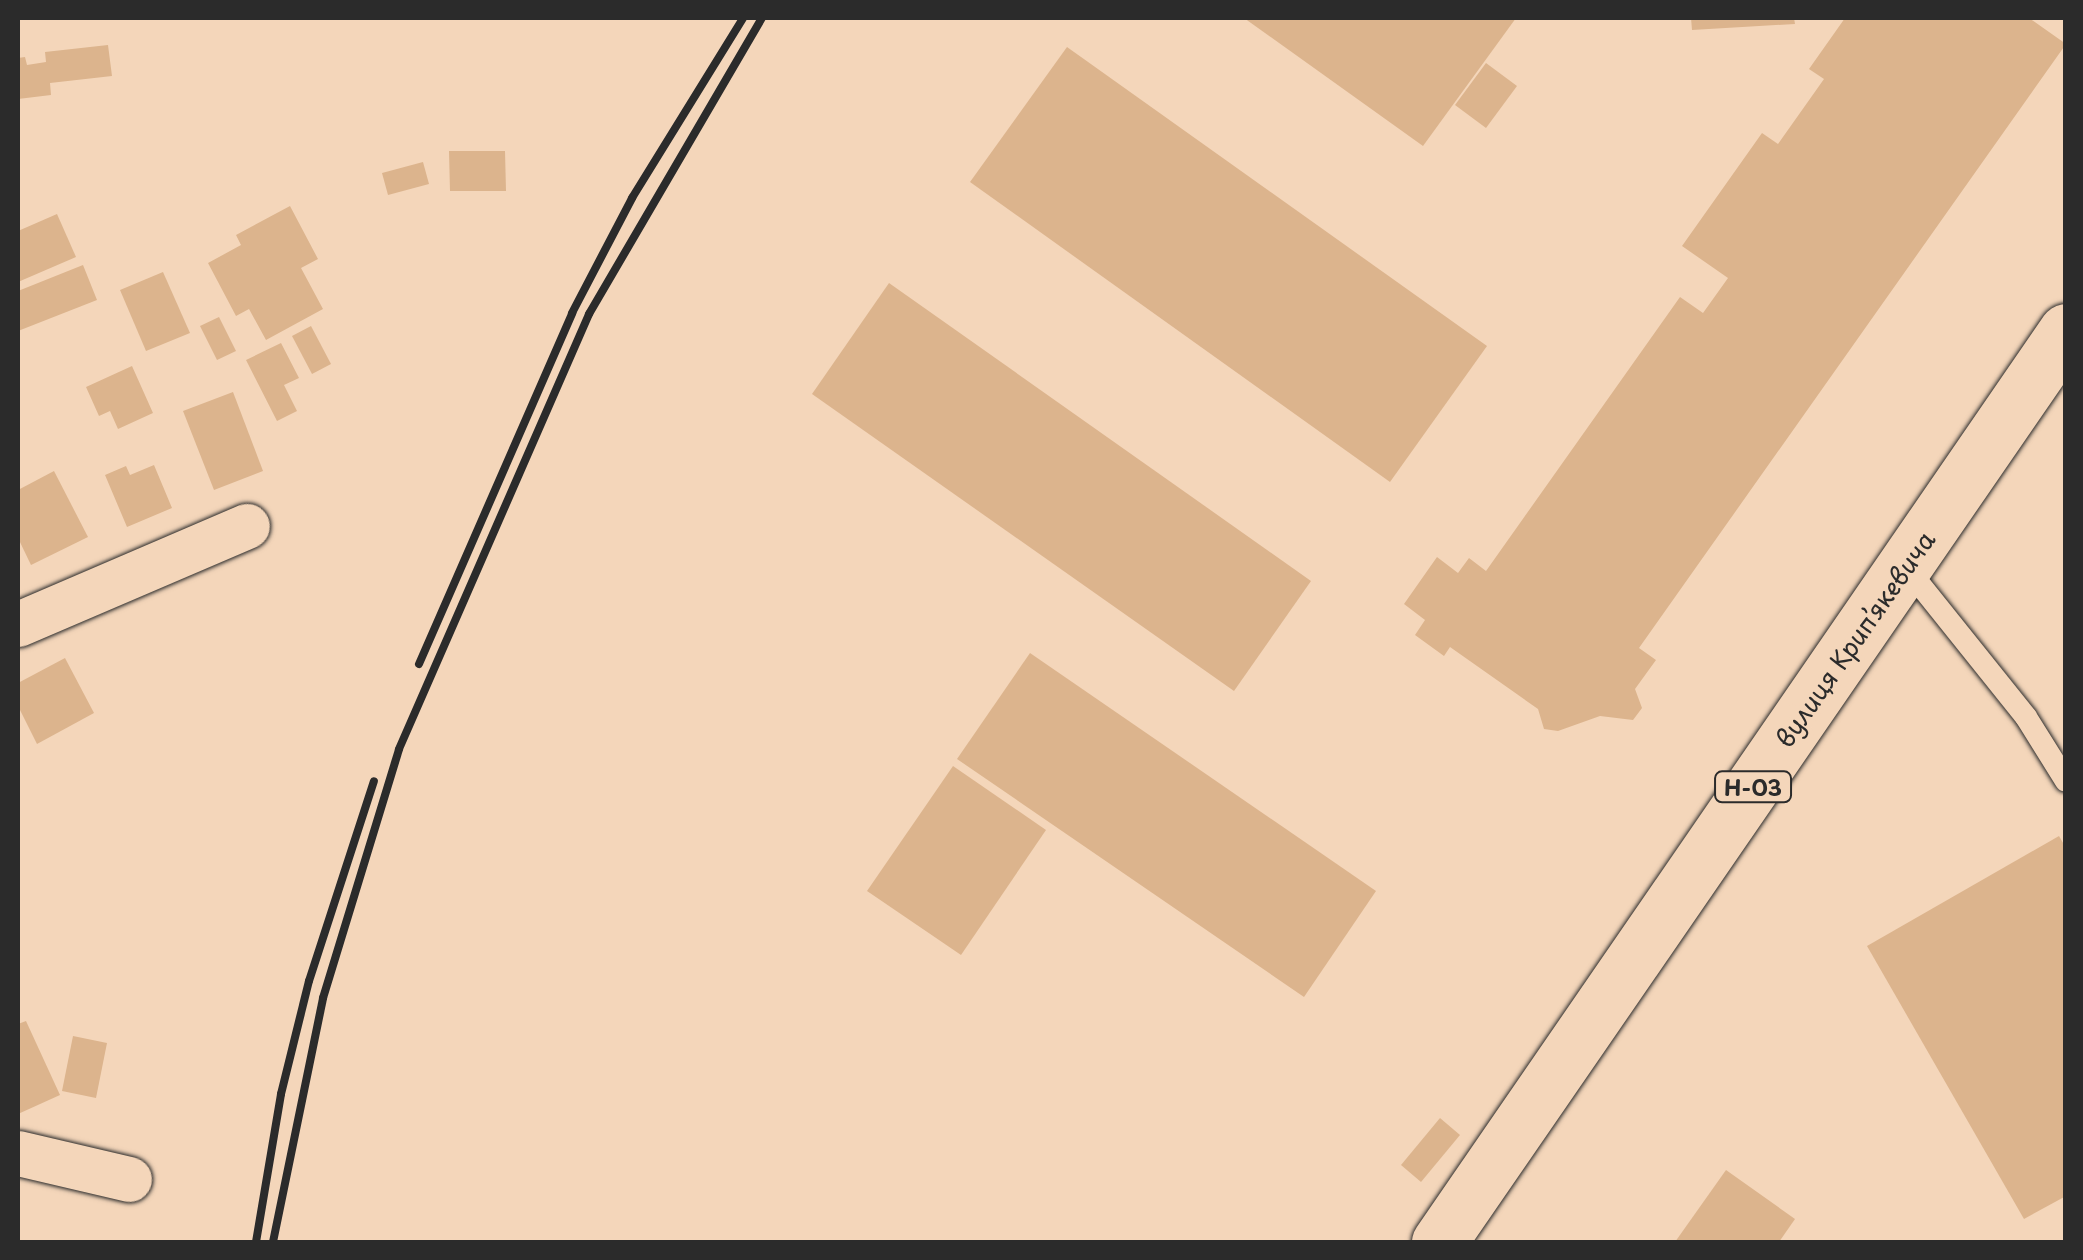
<!DOCTYPE html>
<html>
<head>
<meta charset="utf-8">
<style>
  body { margin:0 }
  #map { position:relative; width:2083px; height:1260px; overflow:hidden; background:#f4d6ba; font-family:"Playpen Sans",sans-serif }
  div>[style] { position:absolute }
  .building>* { inset:0; background:#dcb48d }
  .roads { filter:drop-shadow(0 0 2px #2b2b2b) drop-shadow(0 0 2px #2b2b2b) }
  .lane>* { height:22px; margin:-11px; padding:0 11px; transform-origin:11px; border-radius:11px; background:#f4d6ba }
  .street>* { height:45px; margin:-22.5px; padding:0 22.5px; transform-origin:22.5px; border-radius:22.5px; background:#f4d6ba }
  .primary>* { height:55px; margin:-27.5px; padding:0 27.5px; transform-origin:27.5px; border-radius:27.5px; background:#f4d6ba }
  .rail>* { height:8px; margin:-4px; padding:0 4px; transform-origin:4px; border-radius:4px; background:#2b2b2b }
  span { translate:-50% -50%; white-space:nowrap; text-align:center; line-height:1.15; -webkit-text-stroke:10px #f4d6ba; paint-order:stroke }
  .shield-label span { padding:2px 8px; background:#f4d6ba; border:2px solid; border-radius:8px; -webkit-text-stroke-width:0 }
  .shield-label { font-size:22px; color:#2b2b2b; font-weight:700 }
  .street-label { font-size:25px; color:#2b2b2b }
  .frame { position:absolute; inset:0; border:20px solid #2b2b2b; pointer-events:none }
</style>
</head>
<body>
<div id="map">
  <div class="building">
    <i style="clip-path:polygon(1244px 18px,1516px 18px,1423px 146px)"></i>
    <i style="clip-path:polygon(1691px 18px,1794px 18px,1795px 24px,1692px 30px)"></i>
    <i style="clip-path:polygon(1845px 18px,2029px 18px,2066px 44px,1639px 648px,1656px 660px,1635px 689px,1642px 708px,1633px 720px,1600px 716px,1558px 731px,1544px 729px,1538px 709px,1450px 647px,1444px 656px,1415px 635px,1425px 620px,1404px 604px,1437px 557px,1458px 573px,1469px 558px,1486px 571px,1680px 297px,1703px 313px,1728px 278px,1682px 246px,1762px 133px,1778px 144px,1824px 79px,1809px 69px)"></i>
    <i style="clip-path:polygon(108px 45px,112px 76px,50px 83px,51px 95px,18px 99px,18px 58px,25px 57px,27px 65px,46px 62px,45px 52px)"></i>
    <i style="clip-path:polygon(1067px 47px,1487px 346px,1390px 482px,970px 182px)"></i>
    <i style="clip-path:polygon(1486px 63px,1517px 86px,1486px 128px,1455px 105px)"></i>
    <i style="clip-path:polygon(449px 151px,505px 151px,506px 191px,450px 191px)"></i>
    <i style="clip-path:polygon(423px 162px,429px 184px,388px 195px,382px 173px)"></i>
    <i style="clip-path:polygon(290px 206px,318px 259px,301px 268px,323px 309px,266px 340px,249px 309px,236px 316px,208px 263px,241px 245px,236px 235px)"></i>
    <i style="clip-path:polygon(57px 214px,76px 257px,18px 282px,18px 231px)"></i>
    <i style="clip-path:polygon(83px 265px,97px 300px,18px 331px,18px 291px)"></i>
    <i style="clip-path:polygon(163px 272px,190px 333px,146px 351px,120px 290px)"></i>
    <i style="clip-path:polygon(889px 283px,1311px 581px,1234px 691px,812px 394px)"></i>
    <i style="clip-path:polygon(219px 317px,236px 351px,217px 360px,200px 326px)"></i>
    <i style="clip-path:polygon(311px 326px,331px 364px,312px 374px,292px 336px)"></i>
    <i style="clip-path:polygon(281px 343px,299px 378px,284px 385px,297px 411px,277px 421px,246px 360px)"></i>
    <i style="clip-path:polygon(132px 366px,153px 413px,118px 429px,110px 411px,99px 416px,86px 387px)"></i>
    <i style="clip-path:polygon(233px 392px,263px 471px,214px 490px,183px 411px)"></i>
    <i style="clip-path:polygon(154px 465px,172px 508px,127px 527px,105px 475px,126px 466px,130px 475px)"></i>
    <i style="clip-path:polygon(54px 471px,88px 537px,31px 565px,18px 538px,18px 490px)"></i>
    <i style="clip-path:polygon(1030px 653px,1376px 891px,1304px 997px,957px 759px)"></i>
    <i style="clip-path:polygon(65px 658px,94px 713px,37px 744px,18px 706px,18px 683px)"></i>
    <i style="clip-path:polygon(953px 766px,1046px 830px,961px 955px,867px 891px)"></i>
    <i style="clip-path:polygon(2059px 836px,2066px 848px,2066px 1196px,2024px 1219px,1867px 946px)"></i>
    <i style="clip-path:polygon(26px 1021px,60px 1095px,18px 1114px,18px 1024px)"></i>
    <i style="clip-path:polygon(73px 1036px,107px 1043px,96px 1098px,62px 1091px)"></i>
    <i style="clip-path:polygon(1440px 1118px,1460px 1135px,1421px 1182px,1401px 1165px)"></i>
    <i style="clip-path:polygon(1726px 1170px,1795px 1219px,1779px 1242px,1675px 1242px)"></i>
  </div>
  <div class="roads">
    <div class="lane">
      <i style="left:1905px;top:566px;width:193px;rotate:51.3deg"></i>
      <i style="left:2026px;top:717px;width:75px;rotate:58deg"></i>
    </div>
    <div class="street">
      <i style="left:18px;top:624px;width:249px;rotate:-23.2deg"></i>
      <i style="left:18px;top:1153px;width:114px;rotate:13.2deg"></i>
    </div>
    <div class="primary">
      <i style="left:1439px;top:1242px;width:1106px;rotate:-55.46deg"></i>
    </div>
  </div>
  <div class="rail">
    <i style="left:419px;top:664px;width:383px;rotate:-66.4deg"></i>
    <i style="left:572px;top:313px;width:130px;rotate:-62.4deg"></i>
    <i style="left:632px;top:198px;width:211px;rotate:-58.3deg"></i>
    <i style="left:256px;top:1242px;width:150px;rotate:-80.4deg"></i>
    <i style="left:281px;top:1094px;width:116px;rotate:-76.1deg"></i>
    <i style="left:309px;top:981px;width:210px;rotate:-72deg"></i>
    <i style="left:273px;top:1242px;width:249px;rotate:-78.4deg"></i>
    <i style="left:323px;top:998px;width:260px;rotate:-73deg"></i>
    <i style="left:399px;top:749px;width:475px;rotate:-66.4deg"></i>
    <i style="left:589px;top:314px;width:343px;rotate:-59.7deg"></i>
  </div>
  <div class="shield-label">
    <span style="left:1753px;top:787px">Н-03</span>
  </div>
  <div class="street-label">
    <span style="left:1855px;top:639px;rotate:-55deg">вулиця Крипʼякевича</span>
  </div>
  <div class="frame"></div>
</div>
</body>
</html>
